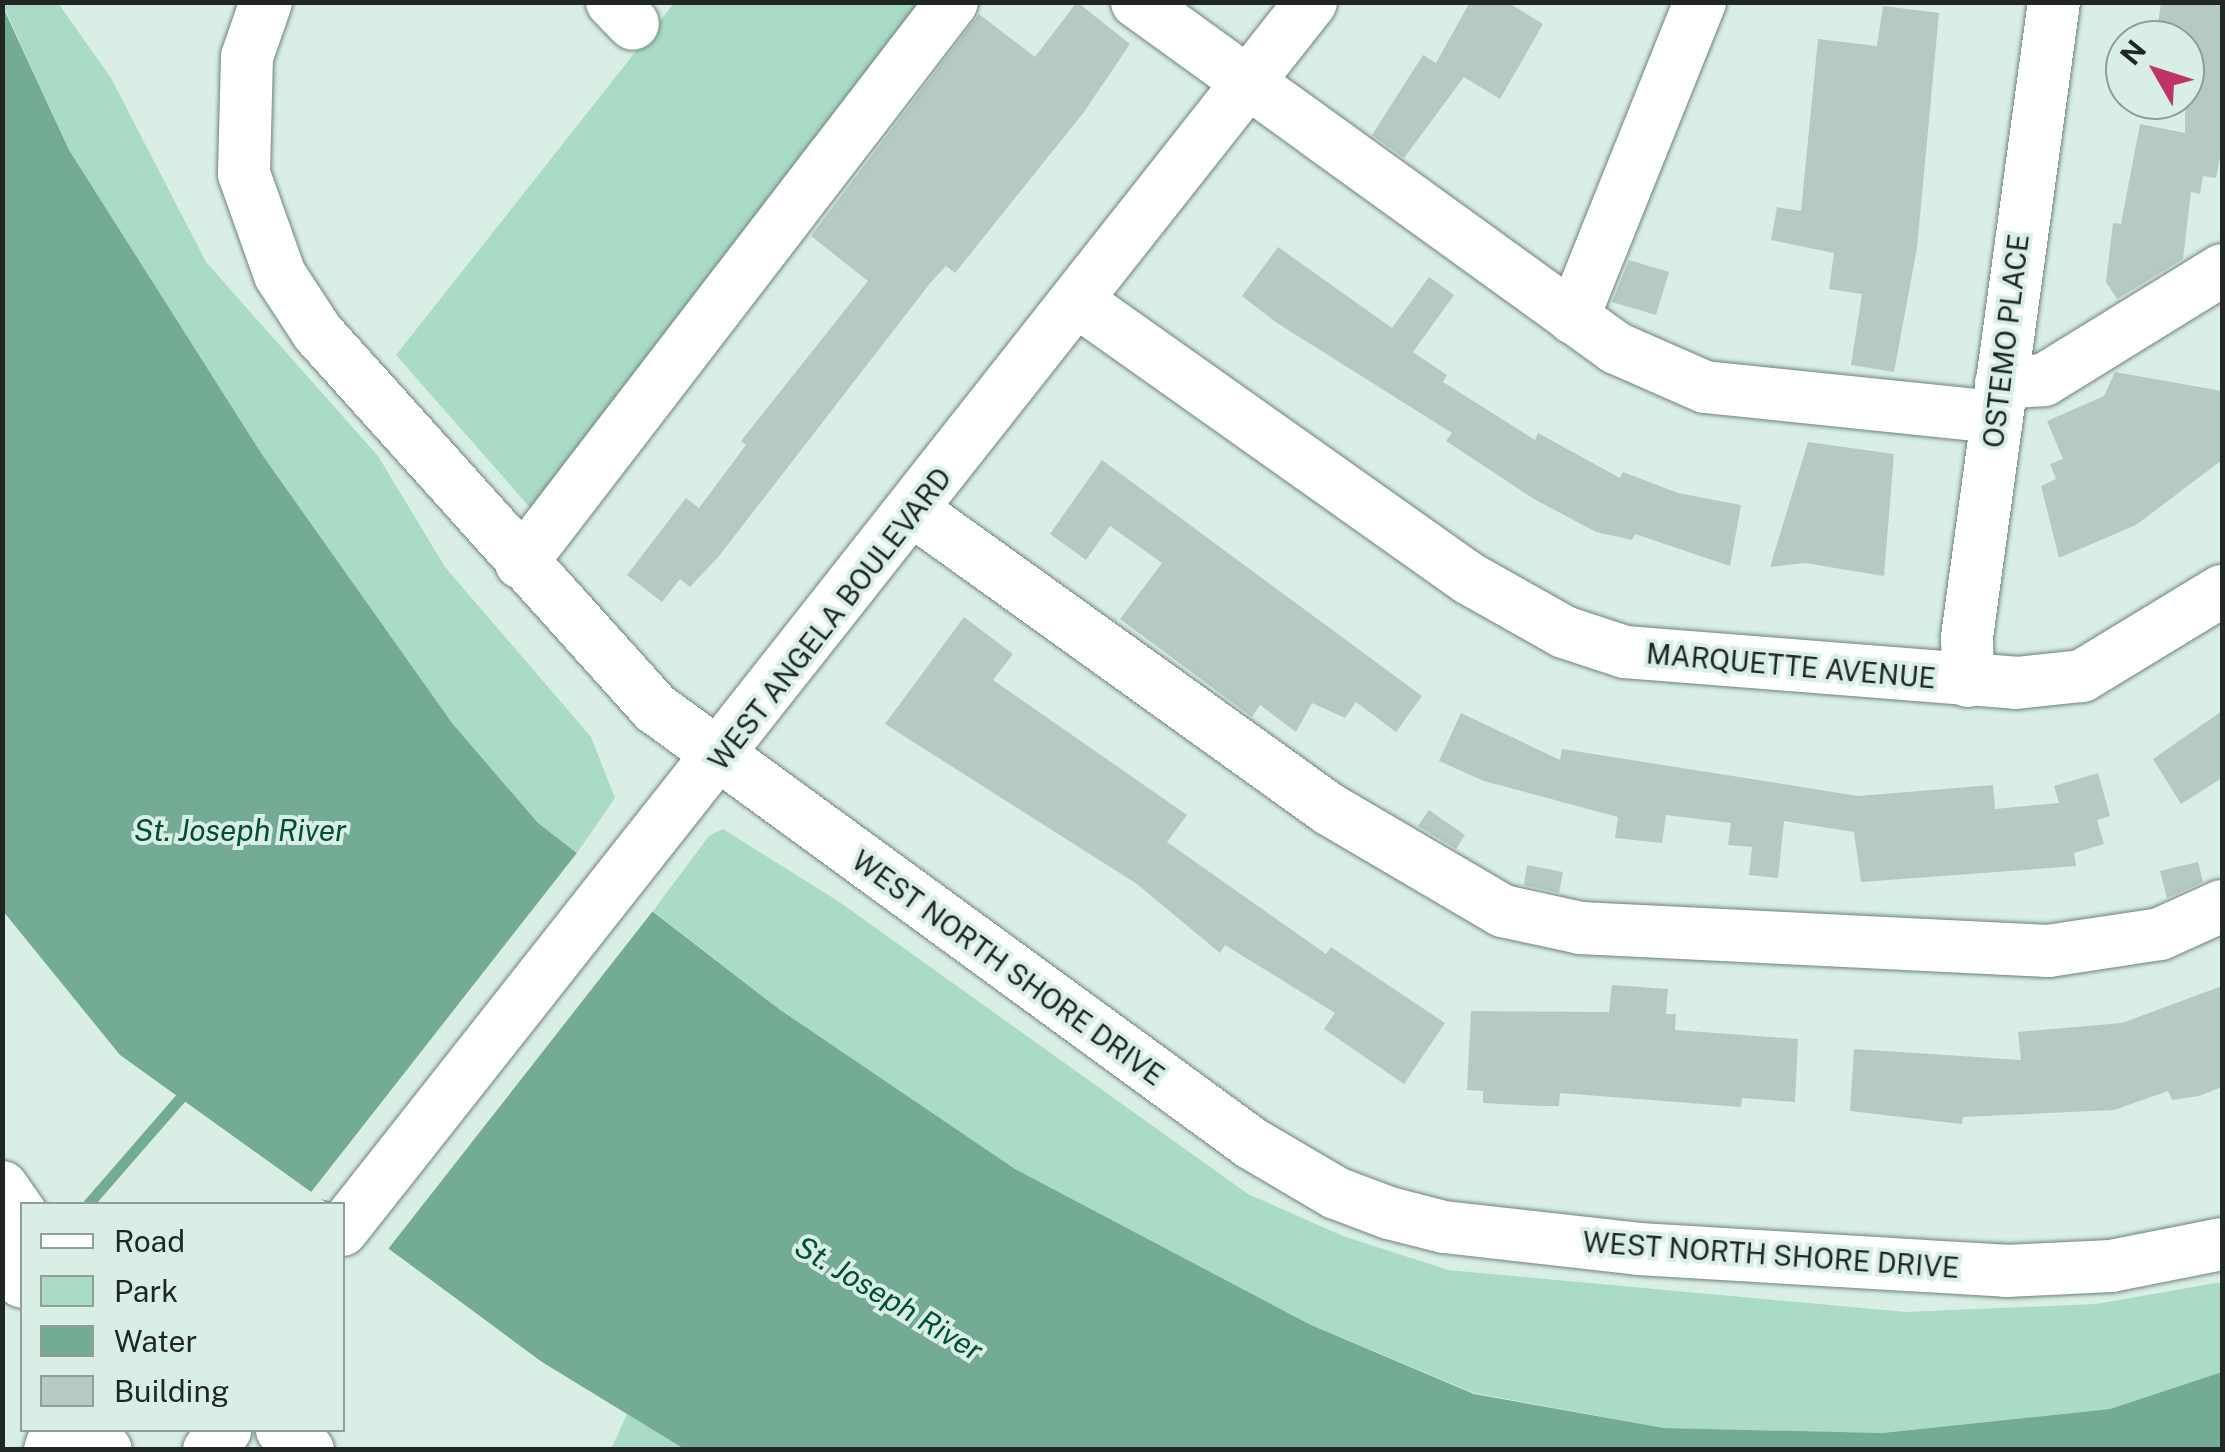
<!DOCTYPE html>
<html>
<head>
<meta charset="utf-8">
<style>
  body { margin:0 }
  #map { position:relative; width:2225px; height:1452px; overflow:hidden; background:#d9efe6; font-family:"Public Sans",sans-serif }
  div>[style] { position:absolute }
  .green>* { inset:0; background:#a9dbc7 }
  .water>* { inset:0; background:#74ab95 }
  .pier>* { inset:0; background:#d9efe6 }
  .stream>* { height:11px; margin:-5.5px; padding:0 5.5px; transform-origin:5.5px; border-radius:5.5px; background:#74ab95 }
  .building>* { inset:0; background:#b5cac1 }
  .roads { filter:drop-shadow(0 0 2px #6f827a) drop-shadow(0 0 2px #6f827a) }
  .minor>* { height:52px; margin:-26px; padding:0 26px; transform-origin:26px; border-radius:26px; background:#fff }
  span { translate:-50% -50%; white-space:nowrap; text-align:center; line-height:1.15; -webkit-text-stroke:8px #d9efe6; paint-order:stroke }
  .street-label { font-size:28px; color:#1f2623 }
  .water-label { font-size:30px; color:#004e3a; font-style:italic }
  .frame { position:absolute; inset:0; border:5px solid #1f2623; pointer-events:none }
  .legend { position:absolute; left:20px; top:1202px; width:325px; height:230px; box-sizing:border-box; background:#d9efe6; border:2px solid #8f9f98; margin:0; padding:12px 18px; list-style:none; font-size:30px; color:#1f2623 }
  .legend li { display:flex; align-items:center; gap:20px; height:50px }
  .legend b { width:50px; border:2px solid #8f9f98 }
  .north { position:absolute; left:2105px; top:20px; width:100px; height:100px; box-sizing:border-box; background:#d9efe6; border:2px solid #8f9f98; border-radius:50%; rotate:309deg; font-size:28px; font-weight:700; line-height:40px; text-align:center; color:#1f2623 }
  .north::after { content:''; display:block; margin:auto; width:35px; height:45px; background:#c03366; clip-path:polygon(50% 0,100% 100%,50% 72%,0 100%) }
</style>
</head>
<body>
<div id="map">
  <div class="green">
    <i style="clip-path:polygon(2px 3px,58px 3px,111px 78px,206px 262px,378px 456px,445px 567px,591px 737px,615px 798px,577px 853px,538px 823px,452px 723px,261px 453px,69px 150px)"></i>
    <i style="clip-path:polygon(674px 3px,933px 3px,540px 519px,396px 355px)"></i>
    <i style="clip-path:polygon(723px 829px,838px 901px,1248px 1194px,1343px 1236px,1448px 1270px,1906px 1312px,2096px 1304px,2222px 1282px,2222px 1372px,2110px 1409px,1882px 1433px,1664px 1428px,1474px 1393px,1311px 1325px,1015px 1169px,779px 1009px,653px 911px,709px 836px)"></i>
    <i style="clip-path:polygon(627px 1414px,686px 1449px,611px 1449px)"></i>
  </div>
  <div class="water">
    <i style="clip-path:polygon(2px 5px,69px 150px,261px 453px,452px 723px,538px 823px,779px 1009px,1015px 1169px,1311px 1325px,1474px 1394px,1664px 1428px,1882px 1433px,2110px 1409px,2222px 1372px,2222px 1449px,686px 1450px,542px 1362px,343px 1215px,342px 1204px,328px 1204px,120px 1055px,3px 911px)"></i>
  </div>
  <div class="pier">
    <i style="clip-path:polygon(580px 849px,656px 907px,385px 1253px,342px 1221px,342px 1204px,308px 1196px)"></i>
  </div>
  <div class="stream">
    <i style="left:88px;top:1204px;width:140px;rotate:-49deg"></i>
  </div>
  <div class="building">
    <i style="clip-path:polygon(1077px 2px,1130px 44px,1084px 112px,955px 273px,946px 266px,931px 282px,719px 556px,690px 587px,680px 579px,662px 602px,627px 575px,686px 498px,699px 508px,746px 445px,741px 441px,868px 281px,811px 236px,979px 14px,1035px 57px)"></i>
    <i style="clip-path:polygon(1470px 2px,1507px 2px,1543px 24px,1500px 99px,1464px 77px,1404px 158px,1372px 135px,1423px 55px,1436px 63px)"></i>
    <i style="clip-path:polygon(2161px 2px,2222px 2px,2222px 146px,2216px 178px,2203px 176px,2200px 194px,2191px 192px,2183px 259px,2117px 299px,2106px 282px,2113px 223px,2121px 224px,2140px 124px,2185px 133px,2185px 40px,2156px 40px)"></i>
    <i style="clip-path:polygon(1883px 6px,1939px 13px,1917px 248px,1894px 372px,1851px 365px,1862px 294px,1829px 289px,1834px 253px,1771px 240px,1777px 207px,1801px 211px,1818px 39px,1877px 46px)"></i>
    <i style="clip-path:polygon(1278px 247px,1392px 328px,1429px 277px,1454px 295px,1413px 352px,1447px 375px,1443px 382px,1535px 440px,1538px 433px,1620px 478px,1623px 472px,1678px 493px,1741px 505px,1730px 566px,1635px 534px,1632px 540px,1596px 532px,1534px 499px,1446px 441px,1452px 433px,1277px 323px,1242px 296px)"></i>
    <i style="clip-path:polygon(1629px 260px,1669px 272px,1656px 315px,1612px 302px)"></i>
    <i style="clip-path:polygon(2115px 372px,2222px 391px,2222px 460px,2136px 525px,2059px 558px,2041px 486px,2056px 479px,2050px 464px,2063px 459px,2047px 421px,2104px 396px)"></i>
    <i style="clip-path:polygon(1808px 442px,1894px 454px,1884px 576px,1805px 563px,1770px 567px)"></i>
    <i style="clip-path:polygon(1102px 460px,1422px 696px,1396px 732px,1356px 702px,1345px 718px,1312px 703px,1296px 732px,1260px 705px,1252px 717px,1120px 619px,1162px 563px,1110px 526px,1086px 560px,1050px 534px)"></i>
    <i style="clip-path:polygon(964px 617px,1013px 654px,993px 680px,1187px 815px,1167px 842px,1326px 954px,1331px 947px,1445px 1023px,1404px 1084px,1324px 1029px,1335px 1013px,1225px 945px,1220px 953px,1137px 884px,885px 724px)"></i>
    <i style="clip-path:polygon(2222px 711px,2222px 778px,2181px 804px,2153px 759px)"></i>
    <i style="clip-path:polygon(1461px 713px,1560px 760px,1562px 749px,1858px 796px,1993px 785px,1995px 809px,2059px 803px,2054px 786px,2098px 773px,2110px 816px,2097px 820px,2104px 844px,2074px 853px,2076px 866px,1861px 882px,1854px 832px,1784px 821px,1778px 878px,1749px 875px,1752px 847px,1728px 845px,1731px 823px,1666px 815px,1662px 843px,1615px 838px,1618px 817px,1484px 781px,1439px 761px)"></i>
    <i style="clip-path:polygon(1429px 810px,1465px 835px,1456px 849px,1418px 826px)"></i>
    <i style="clip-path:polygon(2198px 862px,2203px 882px,2167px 898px,2160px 871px)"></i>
    <i style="clip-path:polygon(1527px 865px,1563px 872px,1559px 893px,1524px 885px)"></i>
    <i style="clip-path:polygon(1612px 985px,1668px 989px,1666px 1014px,1676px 1014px,1675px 1030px,1798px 1039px,1795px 1102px,1742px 1098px,1741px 1107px,1560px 1093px,1559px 1106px,1542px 1106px,1483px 1103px,1483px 1091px,1467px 1090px,1471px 1011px,1609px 1012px)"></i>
    <i style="clip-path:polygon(2222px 986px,2222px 1087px,2199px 1096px,2172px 1100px,2168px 1091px,2114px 1110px,1963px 1117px,1962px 1124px,1850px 1111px,1854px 1049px,2021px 1060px,2018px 1032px,2122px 1023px)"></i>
  </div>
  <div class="roads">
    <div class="minor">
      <i style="left:266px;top:2px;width:58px;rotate:109.1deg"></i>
      <i style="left:247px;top:57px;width:117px;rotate:91.5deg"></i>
      <i style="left:244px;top:174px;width:107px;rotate:70.4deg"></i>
      <i style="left:280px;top:275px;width:69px;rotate:56.8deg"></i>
      <i style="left:318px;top:333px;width:504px;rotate:48.06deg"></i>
      <i style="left:655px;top:708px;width:738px;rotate:36.12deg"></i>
      <i style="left:1251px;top:1143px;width:99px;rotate:30.5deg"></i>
      <i style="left:1336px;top:1193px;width:57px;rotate:20.7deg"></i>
      <i style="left:1389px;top:1213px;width:57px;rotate:14.3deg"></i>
      <i style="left:1444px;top:1227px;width:196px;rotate:6.4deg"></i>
      <i style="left:1639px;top:1249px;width:368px;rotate:3.4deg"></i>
      <i style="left:2006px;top:1271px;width:105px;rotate:-2.7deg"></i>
      <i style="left:2111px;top:1266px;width:113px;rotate:-11.2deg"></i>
      <i style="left:612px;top:2px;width:30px;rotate:46deg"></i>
      <i style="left:1137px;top:2px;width:591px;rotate:35.84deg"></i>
      <i style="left:1616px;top:348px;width:97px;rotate:23.7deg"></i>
      <i style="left:1705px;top:387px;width:293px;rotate:5.9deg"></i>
      <i style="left:1080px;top:303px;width:478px;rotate:35.3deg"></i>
      <i style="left:1470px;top:579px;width:108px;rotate:29.4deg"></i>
      <i style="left:1564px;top:632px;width:64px;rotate:18.2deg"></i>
      <i style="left:1625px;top:652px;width:392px;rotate:4.5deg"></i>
      <i style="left:2016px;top:683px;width:66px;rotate:-6.1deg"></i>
      <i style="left:2082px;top:676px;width:164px;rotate:-31.3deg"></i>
      <i style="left:1573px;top:318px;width:341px;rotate:-68.1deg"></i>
      <i style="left:2001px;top:383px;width:43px;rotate:-4deg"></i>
      <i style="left:2044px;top:380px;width:209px;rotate:-31.7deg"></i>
      <i style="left:915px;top:512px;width:510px;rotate:35.66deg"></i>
      <i style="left:1329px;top:809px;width:202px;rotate:30.4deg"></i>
      <i style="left:1503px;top:911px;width:79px;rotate:12.4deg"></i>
      <i style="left:1580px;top:928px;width:469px;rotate:2.8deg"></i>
      <i style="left:2048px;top:951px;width:113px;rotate:-8.6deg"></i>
      <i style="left:2160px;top:934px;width:68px;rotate:-24.3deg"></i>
      <i style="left:521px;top:563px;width:707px;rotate:-52.47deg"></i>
      <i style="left:1968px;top:681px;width:44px;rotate:-91.3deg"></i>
      <i style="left:1967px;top:637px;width:641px;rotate:-82.2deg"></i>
      <i style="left:2px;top:1187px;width:35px;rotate:55deg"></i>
      <i style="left:342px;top:1230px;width:1564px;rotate:-51.72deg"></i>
      <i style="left:2px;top:1254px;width:34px;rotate:54deg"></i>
      <i style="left:89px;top:1430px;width:26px;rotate:50deg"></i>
      <i style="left:282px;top:1430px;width:33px;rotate:38deg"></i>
      <i style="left:50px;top:1450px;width:21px;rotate:-71deg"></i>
      <i style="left:209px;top:1450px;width:26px;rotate:-51deg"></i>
    </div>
  </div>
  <div class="street-label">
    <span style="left:2006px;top:341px;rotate:-83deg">OSTEMO PLACE</span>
    <span style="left:830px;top:619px;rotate:-52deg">WEST ANGELA BOULEVARD</span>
    <span style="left:1791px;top:666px;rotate:5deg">MARQUETTE AVENUE</span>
    <span style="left:1008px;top:968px;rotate:36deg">WEST NORTH SHORE DRIVE</span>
    <span style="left:1771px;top:1255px;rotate:4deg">WEST NORTH SHORE DRIVE</span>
  </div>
  <div class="water-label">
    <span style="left:240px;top:830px">St. Joseph River</span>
    <span style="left:889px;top:1298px;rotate:31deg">St. Joseph River</span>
  </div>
  <div class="frame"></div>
  <ul class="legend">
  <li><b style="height:12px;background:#fff"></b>Road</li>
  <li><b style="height:28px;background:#a9dbc7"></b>Park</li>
  <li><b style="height:28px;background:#74ab95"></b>Water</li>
  <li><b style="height:28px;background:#b5cac1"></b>Building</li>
  </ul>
  <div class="north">N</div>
</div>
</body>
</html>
